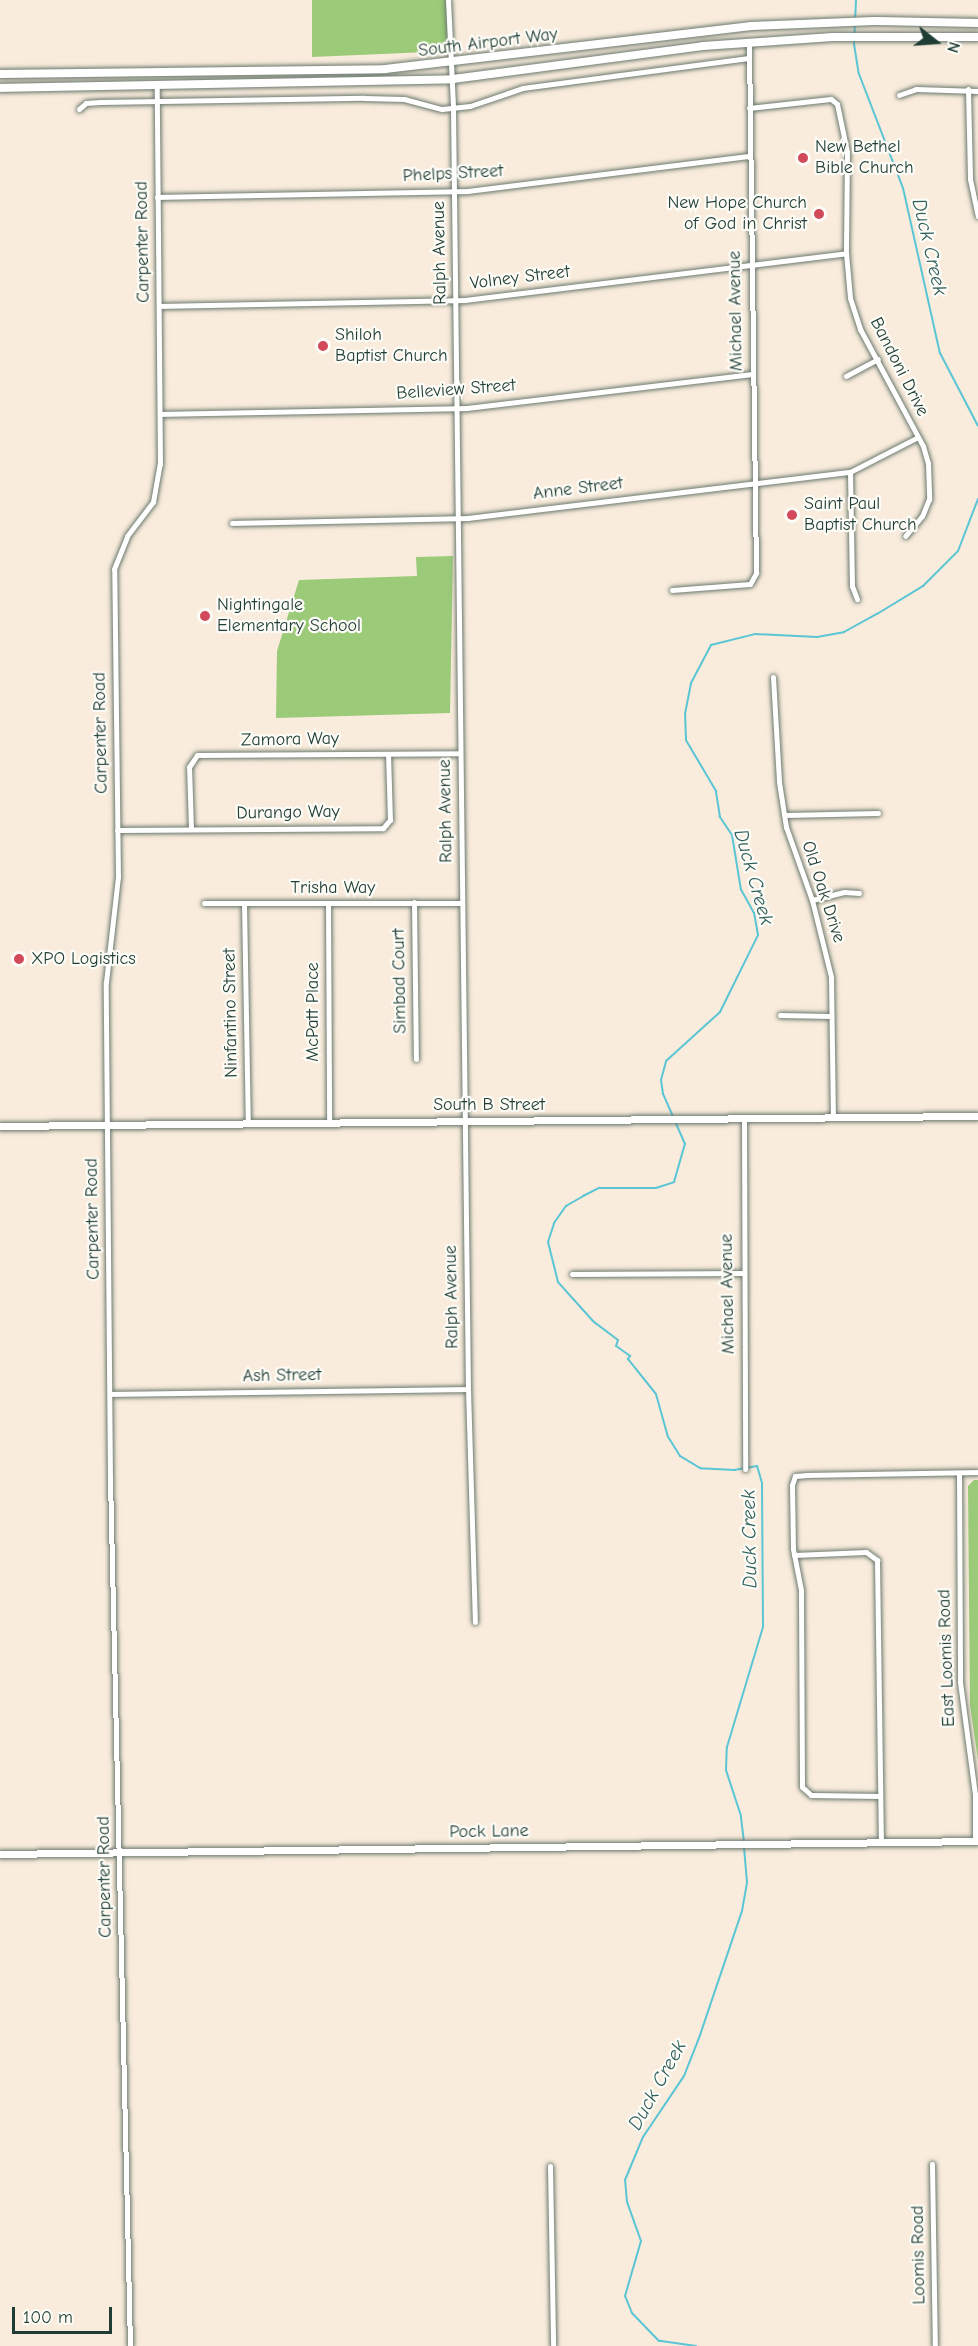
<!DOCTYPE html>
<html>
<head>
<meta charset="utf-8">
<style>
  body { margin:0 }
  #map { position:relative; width:978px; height:2346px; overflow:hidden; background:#f9ecdc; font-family:"Comic Neue",sans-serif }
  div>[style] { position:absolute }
  .green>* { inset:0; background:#9bca79 }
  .stream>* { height:2px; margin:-1px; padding:0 1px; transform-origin:1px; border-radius:1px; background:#5ac5d5 }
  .roads { filter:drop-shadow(0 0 2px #6b7a6f) drop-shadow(0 0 2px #6b7a6f) }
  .minor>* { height:5px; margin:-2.5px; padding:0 2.5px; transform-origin:2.5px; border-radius:2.5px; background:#fff }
  .tertiary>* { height:7px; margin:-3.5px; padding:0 3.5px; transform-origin:3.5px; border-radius:3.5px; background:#fff }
  .secondary>* { height:8px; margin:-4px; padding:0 4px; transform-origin:4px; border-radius:4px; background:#fff }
  .dots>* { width:16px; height:16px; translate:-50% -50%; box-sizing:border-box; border:3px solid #fdfcf7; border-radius:50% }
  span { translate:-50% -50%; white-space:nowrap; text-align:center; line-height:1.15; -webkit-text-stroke:4.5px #fdfcf7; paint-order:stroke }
  .street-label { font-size:18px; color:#1f3d34 }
  .poi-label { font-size:18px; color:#1f3d34 }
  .left { translate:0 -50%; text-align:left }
  .right { translate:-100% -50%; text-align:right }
  .water-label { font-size:20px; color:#2e5f5c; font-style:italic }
  .north { position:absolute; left:906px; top:12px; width:60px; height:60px; -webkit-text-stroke:4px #fdfcf7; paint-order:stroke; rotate:107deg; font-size:16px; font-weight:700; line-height:24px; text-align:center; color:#1f3d34 }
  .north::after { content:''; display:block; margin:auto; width:21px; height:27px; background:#1f3d34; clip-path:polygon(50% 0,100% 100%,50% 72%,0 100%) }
  .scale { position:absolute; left:12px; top:2307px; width:100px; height:27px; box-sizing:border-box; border:3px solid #1f3d34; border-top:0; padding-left:8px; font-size:18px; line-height:21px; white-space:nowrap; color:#1f3d34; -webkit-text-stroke:4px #fdfcf7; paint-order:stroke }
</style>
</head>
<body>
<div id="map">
  <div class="green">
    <i style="clip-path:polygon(312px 0,450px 0,451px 51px,312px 57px)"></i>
    <i style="clip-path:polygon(453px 556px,450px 713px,276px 718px,277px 651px,299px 580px,417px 576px,416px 557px)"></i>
    <i style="clip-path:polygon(974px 1480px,978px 1480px,978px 1760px,970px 1705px,968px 1486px)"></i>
  </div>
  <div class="stream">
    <i style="left:856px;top:0;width:44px;rotate:92.6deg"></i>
    <i style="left:854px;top:44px;width:30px;rotate:81deg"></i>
    <i style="left:859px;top:74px;width:122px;rotate:68.9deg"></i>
    <i style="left:903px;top:188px;width:169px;rotate:77.4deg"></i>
    <i style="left:940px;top:353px;width:82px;rotate:62.5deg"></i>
    <i style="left:744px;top:1842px;width:26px;rotate:-97deg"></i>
    <i style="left:741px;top:1816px;width:48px;rotate:-108.1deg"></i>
    <i style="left:726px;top:1770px;width:23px;rotate:-88deg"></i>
    <i style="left:727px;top:1747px;width:125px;rotate:-73.3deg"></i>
    <i style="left:763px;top:1627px;width:144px;rotate:-90.4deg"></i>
    <i style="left:762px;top:1483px;width:18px;rotate:-106deg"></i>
    <i style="left:757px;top:1466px;width:22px;rotate:170deg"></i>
    <i style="left:735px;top:1470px;width:35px;rotate:-177deg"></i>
    <i style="left:700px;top:1468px;width:23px;rotate:-149deg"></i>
    <i style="left:680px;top:1456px;width:22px;rotate:-122deg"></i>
    <i style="left:668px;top:1437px;width:45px;rotate:-105.6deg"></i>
    <i style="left:656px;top:1394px;width:45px;rotate:-128.7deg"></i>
    <i style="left:628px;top:1359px;width:4px;rotate:-56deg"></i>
    <i style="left:630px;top:1356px;width:17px;rotate:-144deg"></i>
    <i style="left:616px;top:1346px;width:6px;rotate:-72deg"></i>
    <i style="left:618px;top:1340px;width:31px;rotate:-143deg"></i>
    <i style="left:593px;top:1321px;width:52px;rotate:-131.9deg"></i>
    <i style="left:558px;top:1282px;width:41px;rotate:-104deg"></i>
    <i style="left:548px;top:1242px;width:20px;rotate:-72deg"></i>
    <i style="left:554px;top:1223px;width:21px;rotate:-55deg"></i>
    <i style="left:566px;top:1206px;width:20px;rotate:-30deg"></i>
    <i style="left:583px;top:1196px;width:18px;rotate:-27deg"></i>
    <i style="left:599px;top:1188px;width:57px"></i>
    <i style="left:656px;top:1188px;width:19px;rotate:-18deg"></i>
    <i style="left:674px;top:1182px;width:40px;rotate:-74deg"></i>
    <i style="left:685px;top:1144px;width:55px;rotate:-113.7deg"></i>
    <i style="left:663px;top:1094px;width:14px;rotate:-98deg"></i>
    <i style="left:661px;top:1080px;width:20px;rotate:-75deg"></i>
    <i style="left:666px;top:1061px;width:73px;rotate:-42.2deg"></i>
    <i style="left:720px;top:1012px;width:86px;rotate:-63.7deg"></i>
    <i style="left:758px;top:935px;width:22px;rotate:-100deg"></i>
    <i style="left:754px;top:913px;width:26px;rotate:-119deg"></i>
    <i style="left:741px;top:890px;width:56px;rotate:-99.3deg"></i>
    <i style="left:732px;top:835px;width:22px;rotate:-124deg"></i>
    <i style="left:720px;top:817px;width:26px;rotate:-99deg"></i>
    <i style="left:716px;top:791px;width:59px;rotate:-120.5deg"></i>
    <i style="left:686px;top:740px;width:26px;rotate:-92deg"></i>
    <i style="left:685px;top:714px;width:32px;rotate:-79deg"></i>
    <i style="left:691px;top:683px;width:43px;rotate:-62.2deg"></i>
    <i style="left:711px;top:645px;width:45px;rotate:-14deg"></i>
    <i style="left:755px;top:634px;width:62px;rotate:2.8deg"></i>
    <i style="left:817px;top:637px;width:27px;rotate:-10deg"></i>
    <i style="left:844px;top:632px;width:38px;rotate:-29deg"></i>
    <i style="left:877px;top:614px;width:54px;rotate:-31.3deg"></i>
    <i style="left:923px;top:586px;width:49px;rotate:-45deg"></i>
    <i style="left:958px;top:551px;width:56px;rotate:-69deg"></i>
    <i style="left:696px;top:2346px;width:37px;rotate:-172deg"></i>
    <i style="left:659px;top:2341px;width:39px;rotate:-134deg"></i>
    <i style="left:632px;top:2313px;width:18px;rotate:-112deg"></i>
    <i style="left:625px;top:2296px;width:57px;rotate:-73.8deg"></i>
    <i style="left:641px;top:2241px;width:41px;rotate:-109.7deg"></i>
    <i style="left:627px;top:2202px;width:22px;rotate:-95deg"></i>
    <i style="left:625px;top:2180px;width:47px;rotate:-67.3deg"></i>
    <i style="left:643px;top:2137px;width:73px;rotate:-56.1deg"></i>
    <i style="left:684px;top:2076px;width:41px;rotate:-68.5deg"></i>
    <i style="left:699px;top:2038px;width:134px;rotate:-71.3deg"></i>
    <i style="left:742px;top:1911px;width:29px;rotate:-80deg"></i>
    <i style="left:747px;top:1882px;width:35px;rotate:-95deg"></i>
  </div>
  <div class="roads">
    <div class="minor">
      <i style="left:448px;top:0;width:108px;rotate:87.3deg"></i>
      <i style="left:453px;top:108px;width:1281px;rotate:89.33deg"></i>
      <i style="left:468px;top:1389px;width:233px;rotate:88.3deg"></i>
      <i style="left:968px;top:89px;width:90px;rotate:88.7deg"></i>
      <i style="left:970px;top:179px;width:38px;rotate:78deg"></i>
      <i style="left:899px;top:95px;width:18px;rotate:-19deg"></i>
      <i style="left:916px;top:89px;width:62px;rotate:1.8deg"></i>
      <i style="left:749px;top:108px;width:82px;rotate:-6.3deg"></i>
      <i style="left:831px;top:99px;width:8px;rotate:40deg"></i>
      <i style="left:837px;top:104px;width:49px;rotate:78.2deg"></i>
      <i style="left:847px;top:152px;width:101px;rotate:90.6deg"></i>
      <i style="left:846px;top:253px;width:45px;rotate:84.9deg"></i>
      <i style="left:850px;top:298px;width:33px;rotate:72deg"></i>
      <i style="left:860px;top:329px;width:133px;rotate:61.7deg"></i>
      <i style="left:923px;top:446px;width:18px;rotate:74deg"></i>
      <i style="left:928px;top:463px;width:36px;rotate:88deg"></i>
      <i style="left:929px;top:499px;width:18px;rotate:112deg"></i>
      <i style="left:922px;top:516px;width:26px;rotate:130deg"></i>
      <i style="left:79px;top:109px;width:9px;rotate:-41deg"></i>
      <i style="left:86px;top:103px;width:14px;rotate:-4deg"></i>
      <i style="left:100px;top:102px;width:264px;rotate:-0.9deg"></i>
      <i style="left:364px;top:98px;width:40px;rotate:1.4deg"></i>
      <i style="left:404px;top:99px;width:39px;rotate:15deg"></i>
      <i style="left:442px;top:109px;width:28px;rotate:-6deg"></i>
      <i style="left:470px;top:106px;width:56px;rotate:-18.8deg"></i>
      <i style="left:523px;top:88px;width:227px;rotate:-7.6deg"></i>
      <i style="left:157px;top:197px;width:311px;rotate:-1.1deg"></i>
      <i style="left:468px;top:191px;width:284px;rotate:-7.1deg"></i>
      <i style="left:159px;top:306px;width:306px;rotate:-1.1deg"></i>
      <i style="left:465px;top:300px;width:384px;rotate:-7deg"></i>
      <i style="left:846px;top:376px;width:36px;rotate:-28deg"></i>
      <i style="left:160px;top:414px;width:307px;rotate:-1.1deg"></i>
      <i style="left:467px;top:408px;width:287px;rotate:-6.8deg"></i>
      <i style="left:850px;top:472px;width:114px;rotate:89deg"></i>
      <i style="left:852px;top:586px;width:14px;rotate:69deg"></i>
      <i style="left:232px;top:523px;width:236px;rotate:-1.2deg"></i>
      <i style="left:468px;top:518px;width:385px;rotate:-6.9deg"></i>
      <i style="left:850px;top:472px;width:76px;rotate:-27.2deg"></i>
      <i style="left:672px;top:590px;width:78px;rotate:-4.4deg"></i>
      <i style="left:750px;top:584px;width:13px;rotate:-61deg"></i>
      <i style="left:756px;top:573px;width:531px;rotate:-90.76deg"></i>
      <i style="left:773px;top:677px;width:105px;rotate:86.7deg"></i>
      <i style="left:779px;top:782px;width:46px;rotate:81.2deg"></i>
      <i style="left:786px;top:827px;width:77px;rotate:70.4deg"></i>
      <i style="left:812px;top:900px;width:79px;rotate:76.1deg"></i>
      <i style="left:831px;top:977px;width:141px;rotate:89.2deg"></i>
      <i style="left:785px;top:815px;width:93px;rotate:-1.2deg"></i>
      <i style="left:191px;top:829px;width:62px;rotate:-91.8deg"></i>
      <i style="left:189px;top:767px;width:14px;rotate:-56deg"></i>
      <i style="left:197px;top:755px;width:263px;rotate:-0.4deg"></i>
      <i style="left:117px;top:830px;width:266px;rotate:-0.4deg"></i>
      <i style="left:383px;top:828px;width:11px;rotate:-49deg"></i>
      <i style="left:390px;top:820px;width:66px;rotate:-91.7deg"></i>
      <i style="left:812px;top:900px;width:33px;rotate:-14deg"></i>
      <i style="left:844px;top:892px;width:15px;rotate:4deg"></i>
      <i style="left:414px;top:902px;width:157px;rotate:89.3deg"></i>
      <i style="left:204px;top:903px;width:258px"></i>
      <i style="left:244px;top:903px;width:220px;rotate:89deg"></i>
      <i style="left:328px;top:903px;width:219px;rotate:89.7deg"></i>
      <i style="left:780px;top:1015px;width:51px;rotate:1.1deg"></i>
      <i style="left:744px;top:1119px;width:350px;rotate:89.8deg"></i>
      <i style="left:572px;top:1274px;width:171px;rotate:-0.3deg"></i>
      <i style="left:110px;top:1394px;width:358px;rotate:-0.8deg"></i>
      <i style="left:959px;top:1474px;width:208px;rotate:89.7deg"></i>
      <i style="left:960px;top:1682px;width:113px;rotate:82.4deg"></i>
      <i style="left:975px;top:1794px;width:47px;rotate:90deg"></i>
      <i style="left:794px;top:1555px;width:72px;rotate:-2.4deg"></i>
      <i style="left:866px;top:1552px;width:14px;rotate:36deg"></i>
      <i style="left:877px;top:1560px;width:282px;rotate:89.2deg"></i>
      <i style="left:880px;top:1796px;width:69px;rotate:-179.2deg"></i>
      <i style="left:811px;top:1795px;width:12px;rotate:-138deg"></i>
      <i style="left:802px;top:1787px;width:197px;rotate:-90.3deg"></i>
      <i style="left:801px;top:1590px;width:42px;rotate:-101deg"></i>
      <i style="left:793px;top:1549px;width:64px;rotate:-90.9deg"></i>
      <i style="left:792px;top:1485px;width:9px;rotate:-72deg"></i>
      <i style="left:795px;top:1476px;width:12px;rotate:-5deg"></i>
      <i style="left:807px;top:1475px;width:171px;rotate:-1deg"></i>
      <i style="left:932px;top:2164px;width:182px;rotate:89.1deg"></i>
      <i style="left:550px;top:2166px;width:180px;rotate:89deg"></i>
      <i style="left:130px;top:2346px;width:867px;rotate:-91.32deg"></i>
      <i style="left:110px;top:1479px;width:497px;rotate:-90.5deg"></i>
      <i style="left:106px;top:982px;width:106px;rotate:-83.5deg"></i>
      <i style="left:118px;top:877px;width:308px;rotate:-90.7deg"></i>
      <i style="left:114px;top:569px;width:35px;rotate:-68deg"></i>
      <i style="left:127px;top:536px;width:43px;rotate:-52.6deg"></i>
      <i style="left:153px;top:502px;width:39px;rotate:-80deg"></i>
      <i style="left:160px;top:464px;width:379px;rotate:-90.5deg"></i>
    </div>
    <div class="tertiary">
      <i style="left:0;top:1126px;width:978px;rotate:-0.59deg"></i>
      <i style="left:0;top:1854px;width:978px;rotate:-0.76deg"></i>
    </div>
    <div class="secondary">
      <i style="left:0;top:74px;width:385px;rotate:-0.7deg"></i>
      <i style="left:385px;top:69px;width:369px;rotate:-6.7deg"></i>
      <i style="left:751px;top:26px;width:123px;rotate:-2.3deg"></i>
      <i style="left:874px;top:21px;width:104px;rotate:1.1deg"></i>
      <i style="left:0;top:88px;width:453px;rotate:-1.1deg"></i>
      <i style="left:453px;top:79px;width:252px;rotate:-7.5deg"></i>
      <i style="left:703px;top:46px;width:130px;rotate:-4deg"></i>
      <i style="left:833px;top:37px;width:145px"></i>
    </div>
  </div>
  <div class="dots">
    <i style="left:803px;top:158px;background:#d1495b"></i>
    <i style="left:819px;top:214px;background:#d1495b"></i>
    <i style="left:323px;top:346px;background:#d1495b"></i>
    <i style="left:792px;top:515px;background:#d1495b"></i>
    <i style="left:205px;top:616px;background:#d1495b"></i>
    <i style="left:19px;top:959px;background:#d1495b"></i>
  </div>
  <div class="street-label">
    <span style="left:488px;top:43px;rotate:-7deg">South Airport Way</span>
    <span style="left:453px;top:174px;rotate:-3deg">Phelps Street</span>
    <span style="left:143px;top:242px;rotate:-91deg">Carpenter Road</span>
    <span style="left:440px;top:253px;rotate:-91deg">Ralph Avenue</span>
    <span style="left:520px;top:278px;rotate:-7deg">Volney Street</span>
    <span style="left:736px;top:311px;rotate:-91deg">Michael Avenue</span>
    <span style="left:899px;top:367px;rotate:63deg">Bandoni Drive</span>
    <span style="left:456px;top:390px;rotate:-4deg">Belleview Street</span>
    <span style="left:578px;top:489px;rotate:-7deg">Anne Street</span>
    <span style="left:101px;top:733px;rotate:-91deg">Carpenter Road</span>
    <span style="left:290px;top:740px;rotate:-1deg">Zamora Way</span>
    <span style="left:446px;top:811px;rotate:-91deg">Ralph Avenue</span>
    <span style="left:288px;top:813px;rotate:-1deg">Durango Way</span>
    <span style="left:333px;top:888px">Trisha Way</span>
    <span style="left:823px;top:892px;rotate:72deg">Old Oak Drive</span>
    <span style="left:400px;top:981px;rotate:-91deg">Simbad Court</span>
    <span style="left:313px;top:1012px;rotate:-90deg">McPatt Place</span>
    <span style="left:231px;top:1013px;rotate:-91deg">Ninfantino Street</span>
    <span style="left:489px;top:1105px">South B Street</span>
    <span style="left:93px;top:1219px;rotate:-91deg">Carpenter Road</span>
    <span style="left:728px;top:1294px;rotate:-91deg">Michael Avenue</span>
    <span style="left:452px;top:1297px;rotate:-91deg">Ralph Avenue</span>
    <span style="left:282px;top:1376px;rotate:-1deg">Ash Street</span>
    <span style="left:947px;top:1658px;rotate:-92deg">East Loomis Road</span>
    <span style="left:489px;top:1832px;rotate:-1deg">Pock Lane</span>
    <span style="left:105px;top:1877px;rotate:-91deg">Carpenter Road</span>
    <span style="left:919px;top:2255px;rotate:-91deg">Loomis Road</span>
  </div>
  <div class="poi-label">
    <span class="left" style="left:815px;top:158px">New Bethel<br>Bible Church</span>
    <span class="right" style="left:807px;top:214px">New Hope Church<br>of God in Christ</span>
    <span class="left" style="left:335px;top:346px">Shiloh<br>Baptist Church</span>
    <span class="left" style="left:804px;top:515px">Saint Paul<br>Baptist Church</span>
    <span class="left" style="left:217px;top:616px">Nightingale<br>Elementary School</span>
    <span class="left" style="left:31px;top:959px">XPO Logistics</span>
  </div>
  <div class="water-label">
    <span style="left:930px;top:247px;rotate:77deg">Duck Creek</span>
    <span style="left:754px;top:877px;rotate:74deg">Duck Creek</span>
    <span style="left:749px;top:1539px;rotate:-91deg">Duck Creek</span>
    <span style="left:657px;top:2085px;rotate:-61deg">Duck Creek</span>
  </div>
  <div class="north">N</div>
  <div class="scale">100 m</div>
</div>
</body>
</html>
